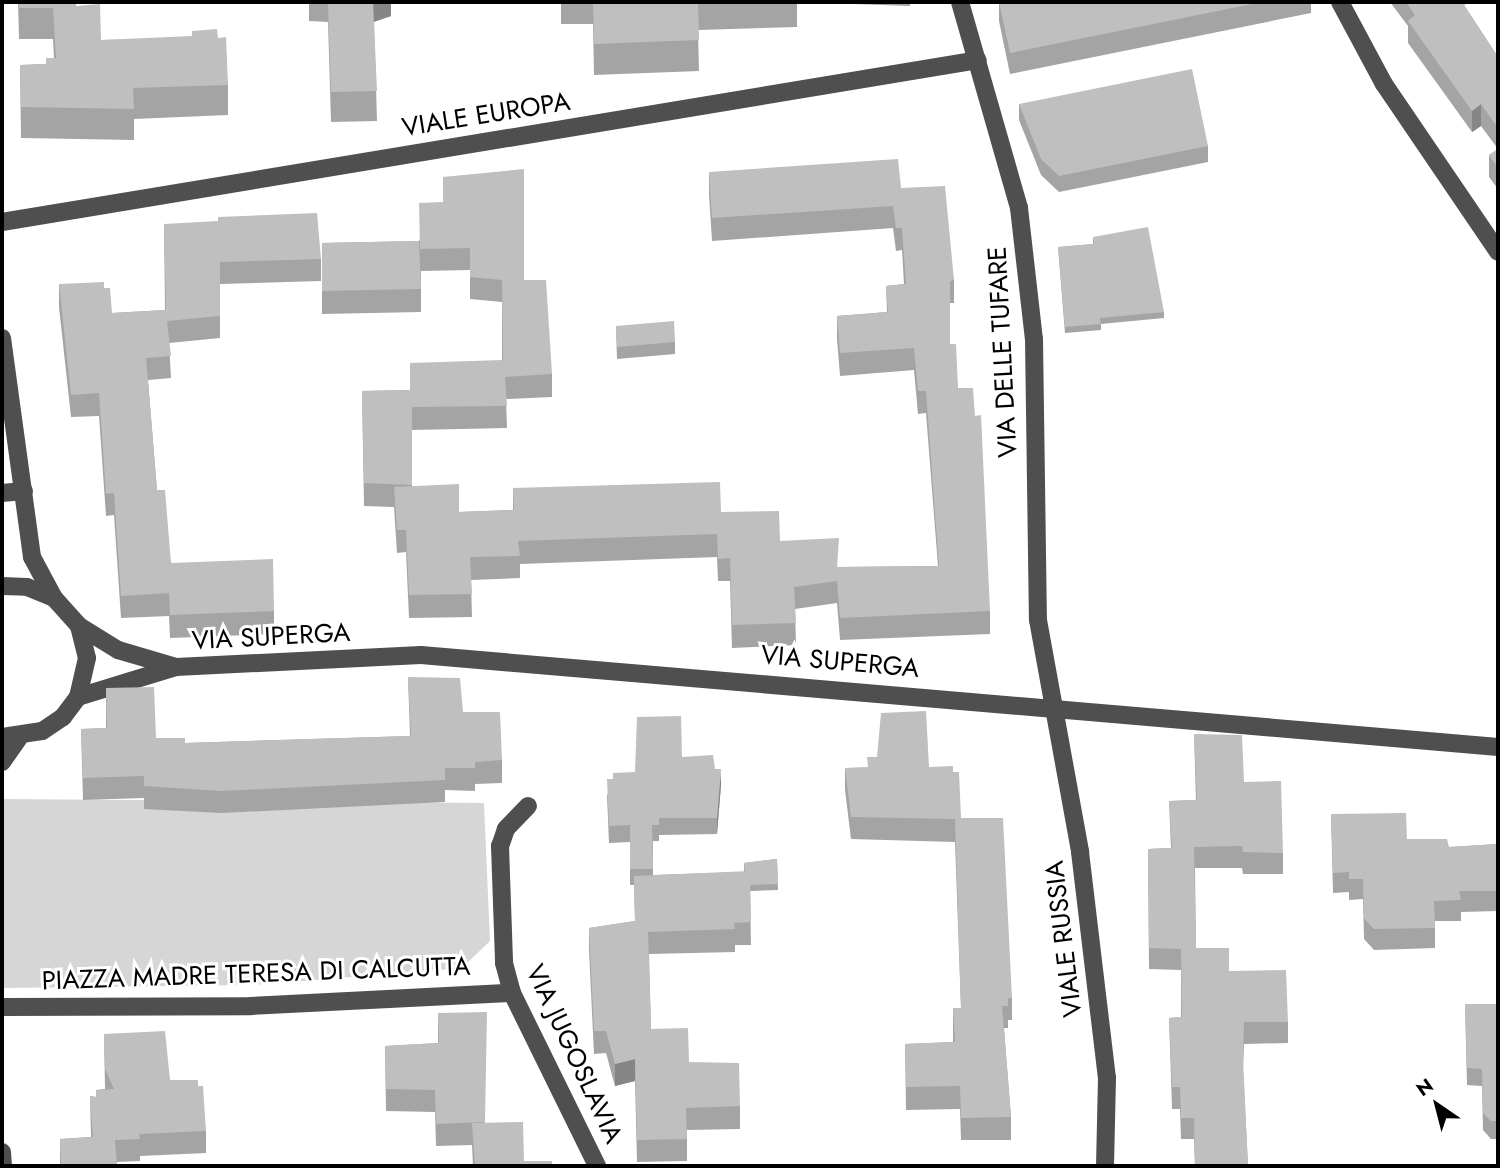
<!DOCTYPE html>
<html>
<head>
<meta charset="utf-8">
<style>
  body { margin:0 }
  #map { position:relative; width:1500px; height:1168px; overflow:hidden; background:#fff; font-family:Jost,sans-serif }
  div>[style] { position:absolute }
  .green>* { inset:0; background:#d6d6d6 }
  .minor>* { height:18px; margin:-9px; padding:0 9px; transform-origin:9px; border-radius:9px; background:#4f4f4f }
  .wall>* { inset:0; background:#a4a4a4 }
  .shaded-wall>* { inset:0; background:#868686 }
  .building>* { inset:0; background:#bfbfbf }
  span { translate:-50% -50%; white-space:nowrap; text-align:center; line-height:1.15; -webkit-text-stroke:6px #fff; paint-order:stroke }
  .street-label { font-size:26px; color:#000 }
  .frame { position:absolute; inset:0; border:4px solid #000; pointer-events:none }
  .north { position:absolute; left:1402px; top:1070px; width:70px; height:70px; -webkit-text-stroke:5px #fff; paint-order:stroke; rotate:325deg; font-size:19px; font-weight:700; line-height:28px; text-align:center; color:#000 }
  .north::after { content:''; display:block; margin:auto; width:24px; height:32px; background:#000; clip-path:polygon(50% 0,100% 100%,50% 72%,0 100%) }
</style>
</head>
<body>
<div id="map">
  <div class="green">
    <i style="clip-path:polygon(2px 799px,484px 803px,490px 941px,462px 968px,254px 985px,2px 988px)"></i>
  </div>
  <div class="minor">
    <i style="left:960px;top:2px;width:214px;rotate:74deg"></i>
    <i style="left:1019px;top:208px;width:132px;rotate:83.5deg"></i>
    <i style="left:1034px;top:339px;width:281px;rotate:89.2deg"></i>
    <i style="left:1038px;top:620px;width:236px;rotate:79.7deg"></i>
    <i style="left:1080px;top:852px;width:228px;rotate:83.2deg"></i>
    <i style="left:1107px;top:1078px;width:88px;rotate:91.3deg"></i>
    <i style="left:1340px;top:2px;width:93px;rotate:61.8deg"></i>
    <i style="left:1384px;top:84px;width:203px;rotate:55.8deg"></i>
    <i style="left:2px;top:222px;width:989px;rotate:-9.42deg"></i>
    <i style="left:2px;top:338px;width:221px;rotate:82.2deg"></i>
    <i style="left:32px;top:557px;width:47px;rotate:61.8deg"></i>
    <i style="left:2px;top:493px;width:22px;rotate:-5deg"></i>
    <i style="left:2px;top:586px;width:25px;rotate:2deg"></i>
    <i style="left:27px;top:587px;width:29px;rotate:22deg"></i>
    <i style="left:54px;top:598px;width:38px;rotate:48deg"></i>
    <i style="left:79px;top:626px;width:33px;rotate:76deg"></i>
    <i style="left:87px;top:658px;width:40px;rotate:103deg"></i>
    <i style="left:78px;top:697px;width:25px;rotate:127deg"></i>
    <i style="left:63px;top:717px;width:25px;rotate:146deg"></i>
    <i style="left:42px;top:731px;width:40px;rotate:171.5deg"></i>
    <i style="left:79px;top:626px;width:46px;rotate:31.6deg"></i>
    <i style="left:118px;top:650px;width:60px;rotate:16.3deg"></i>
    <i style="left:78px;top:697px;width:102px;rotate:-17deg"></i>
    <i style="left:176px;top:667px;width:245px;rotate:-2.8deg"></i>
    <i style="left:421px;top:655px;width:1081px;rotate:4.88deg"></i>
    <i style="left:2px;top:762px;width:29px;rotate:-55deg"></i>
    <i style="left:528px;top:806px;width:32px;rotate:134deg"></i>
    <i style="left:506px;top:829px;width:18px;rotate:109deg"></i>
    <i style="left:500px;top:846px;width:117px;rotate:88deg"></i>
    <i style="left:504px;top:963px;width:31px;rotate:75deg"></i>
    <i style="left:512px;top:993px;width:193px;rotate:63.8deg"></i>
    <i style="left:2px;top:1007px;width:249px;rotate:-0.2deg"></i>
    <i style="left:251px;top:1006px;width:261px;rotate:-2.9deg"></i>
    <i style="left:2px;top:1152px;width:14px;rotate:86deg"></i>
  </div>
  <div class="wall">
    <i style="clip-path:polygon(18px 2px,76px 2px,76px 6px,101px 40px,218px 38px,228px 85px,228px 115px,134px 119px,134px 140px,21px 138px,20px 65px,46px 64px,54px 58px,53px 39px,19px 39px)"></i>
    <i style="clip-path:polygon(309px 2px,391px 2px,391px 16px,374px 22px,377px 121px,331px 122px,328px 22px,309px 21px)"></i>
    <i style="clip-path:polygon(561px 2px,910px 2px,910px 6px,797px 2px,797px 27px,698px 30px,699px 71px,594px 75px,593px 24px,561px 24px)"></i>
    <i style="clip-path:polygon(999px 2px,1311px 2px,1311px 13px,1010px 74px,999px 21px)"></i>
    <i style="clip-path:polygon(1390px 2px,1469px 2px,1464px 5px,1498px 57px,1498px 189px,1489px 177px,1489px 155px,1498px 149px,1481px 126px,1472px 132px,1408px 43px,1408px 26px)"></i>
    <i style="clip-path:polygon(1019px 104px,1208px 146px,1208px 162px,1059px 192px,1041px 175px,1019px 120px)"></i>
    <i style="clip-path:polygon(709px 172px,901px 188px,954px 280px,954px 303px,950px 303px,950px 344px,958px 388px,990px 611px,990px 634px,840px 640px,837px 603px,795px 609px,796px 645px,732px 648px,730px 581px,718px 581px,717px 557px,520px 564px,520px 578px,471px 580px,472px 617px,409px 618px,406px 552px,397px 553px,394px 507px,364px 506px,362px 391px,410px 390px,502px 360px,502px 302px,470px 299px,470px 270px,421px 271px,421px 312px,322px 314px,322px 243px,419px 241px,443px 202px,443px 177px,524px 280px,552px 374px,552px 397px,506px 399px,507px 428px,412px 430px,412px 486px,459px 512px,513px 510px,513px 488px,721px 512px,780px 541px,838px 567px,938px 566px,926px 413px,918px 414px,914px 370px,840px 376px,837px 339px,837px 316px,887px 312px,886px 286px,904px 284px,902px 250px,896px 251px,893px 228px,712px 241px,709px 195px)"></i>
    <i style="clip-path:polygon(164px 224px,321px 259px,321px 281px,220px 284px,220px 338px,169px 343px,171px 378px,148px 380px,157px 490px,171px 563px,274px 611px,274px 634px,170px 638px,169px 616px,121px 618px,114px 515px,106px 516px,99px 416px,71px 417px,59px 307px,59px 284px,104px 288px,112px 313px,165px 310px)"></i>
    <i style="clip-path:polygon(1093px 237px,1164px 312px,1164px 318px,1101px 324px,1101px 330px,1065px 333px,1058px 247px,1093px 244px)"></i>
    <i style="clip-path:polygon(616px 326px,675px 342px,675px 354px,617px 359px)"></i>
    <i style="clip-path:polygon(408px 677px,463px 712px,502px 760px,502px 783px,475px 784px,475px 791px,445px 790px,445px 802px,221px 813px,144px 809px,144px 798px,83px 800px,81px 729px,106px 728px,106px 688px,156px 738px,185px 743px,410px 736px)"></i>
    <i style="clip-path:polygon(1194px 734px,1244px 782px,1283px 853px,1283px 874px,1243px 874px,1242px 868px,1195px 868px,1196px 948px,1229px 971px,1288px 1022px,1288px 1043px,1244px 1044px,1243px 1069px,1248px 1166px,1195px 1166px,1194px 1139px,1181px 1139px,1180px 1109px,1172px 1109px,1169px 1018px,1181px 1017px,1181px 970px,1149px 969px,1148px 849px,1171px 848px,1169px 801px,1196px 800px)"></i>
    <i style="clip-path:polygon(682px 757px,715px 769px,721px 785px,717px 834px,659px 835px,659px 841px,653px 841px,653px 875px,744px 872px,744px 863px,777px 859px,778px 890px,750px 891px,751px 945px,735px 945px,735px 952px,649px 954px,651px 1029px,740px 1106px,740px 1129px,687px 1130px,687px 1161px,637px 1162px,635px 1081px,615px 1086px,606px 1053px,594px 1054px,589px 950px,589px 928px,635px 921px,634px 885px,630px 885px,630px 842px,609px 843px,607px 796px,613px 779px)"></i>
    <i style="clip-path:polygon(929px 767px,953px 772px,961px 818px,1012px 998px,1012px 1020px,1008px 1020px,1008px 1028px,1004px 1028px,1011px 1117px,1011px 1140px,961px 1140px,960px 1109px,906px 1110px,905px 1044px,953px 1042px,953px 1008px,961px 1008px,955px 842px,851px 839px,845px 790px,845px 768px)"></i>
    <i style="clip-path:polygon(1331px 814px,1407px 839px,1449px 847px,1498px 844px,1498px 911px,1461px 912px,1461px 921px,1435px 921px,1435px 948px,1374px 950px,1364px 939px,1363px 899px,1349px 900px,1349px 892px,1333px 893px)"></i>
    <i style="clip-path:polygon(1465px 1004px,1498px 1004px,1498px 1139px,1491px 1139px,1483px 1130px,1482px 1086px,1467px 1085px)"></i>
    <i style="clip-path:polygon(438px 1013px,485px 1123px,524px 1161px,552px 1166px,473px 1166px,472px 1145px,436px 1146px,435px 1112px,386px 1111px,385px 1046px,438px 1043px)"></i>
    <i style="clip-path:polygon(104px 1034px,170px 1080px,198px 1086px,206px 1131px,206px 1153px,140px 1156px,140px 1161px,117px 1162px,117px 1166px,60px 1166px,60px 1139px,91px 1137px,90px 1096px,96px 1097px,96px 1090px,105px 1089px)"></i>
  </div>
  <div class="shaded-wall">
    <i style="clip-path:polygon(373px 2px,391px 2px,391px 16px,373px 22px)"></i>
    <i style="clip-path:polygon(1481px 104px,1481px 126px,1472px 132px,1472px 111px)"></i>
    <i style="clip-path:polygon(721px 769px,721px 785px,717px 834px,717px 818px)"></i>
    <i style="clip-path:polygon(635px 1059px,635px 1081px,615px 1086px,615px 1064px)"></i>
  </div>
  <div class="building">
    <i style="clip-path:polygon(19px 2px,76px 2px,76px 6px,100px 4px,101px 40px,192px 36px,192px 31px,217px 29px,218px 38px,226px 37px,228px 85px,133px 88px,134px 109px,21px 107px,20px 65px,46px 64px,46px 58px,56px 58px,53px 8px,19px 8px)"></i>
    <i style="clip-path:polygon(328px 2px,373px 2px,377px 91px,331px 92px)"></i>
    <i style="clip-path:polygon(593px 2px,698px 2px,699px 40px,594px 44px)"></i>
    <i style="clip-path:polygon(999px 2px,1262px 2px,1010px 53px)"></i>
    <i style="clip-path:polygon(1406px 2px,1462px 2px,1498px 57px,1498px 128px,1481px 104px,1472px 111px,1408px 21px,1415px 15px)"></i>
    <i style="clip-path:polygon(1192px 69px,1208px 146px,1059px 176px,1041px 159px,1019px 104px)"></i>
    <i style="clip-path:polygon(1498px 149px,1498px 168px,1489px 155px)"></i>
    <i style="clip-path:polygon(898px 159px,901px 188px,945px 186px,954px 280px,950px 281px,950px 344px,956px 344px,958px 388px,973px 388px,975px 416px,981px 415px,990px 611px,840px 618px,837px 581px,794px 587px,796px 623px,732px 625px,730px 558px,718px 559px,717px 534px,518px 541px,520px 556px,470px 557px,472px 594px,409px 595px,406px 530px,397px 530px,394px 487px,459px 484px,459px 512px,514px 510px,513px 488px,720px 482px,721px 512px,779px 511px,780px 541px,839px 538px,837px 567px,939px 566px,926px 391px,918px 391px,914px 348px,840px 353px,837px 316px,888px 312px,886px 286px,906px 284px,902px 228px,896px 228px,893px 206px,712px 218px,709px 172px)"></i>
    <i style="clip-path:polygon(524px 169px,524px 280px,546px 280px,552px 374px,505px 377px,507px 406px,412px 407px,412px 485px,364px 483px,362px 391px,410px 390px,410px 363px,503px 360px,502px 280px,470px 277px,470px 248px,420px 249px,419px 203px,443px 202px,443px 177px)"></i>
    <i style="clip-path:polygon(317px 213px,321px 259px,220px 262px,220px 316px,167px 321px,171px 356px,146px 358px,157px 490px,165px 490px,171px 563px,273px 559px,274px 611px,170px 615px,169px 593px,121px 596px,114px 493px,106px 494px,99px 393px,71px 395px,59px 284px,104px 282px,104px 288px,110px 288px,112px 313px,166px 310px,164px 224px,218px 221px,218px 217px)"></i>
    <i style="clip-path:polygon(1148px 227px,1164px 312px,1100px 318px,1101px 324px,1065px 327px,1058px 247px,1094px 244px,1093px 237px)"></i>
    <i style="clip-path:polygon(419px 241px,421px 289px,322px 291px,322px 243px)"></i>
    <i style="clip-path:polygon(674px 321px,675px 342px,617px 347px,616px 326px)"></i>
    <i style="clip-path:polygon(408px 677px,460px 678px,463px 712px,500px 712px,502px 760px,475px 762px,475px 768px,445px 768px,445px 780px,221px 791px,144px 786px,144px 776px,83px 778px,81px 729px,107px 728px,106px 688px,154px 687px,156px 738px,185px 738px,185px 743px,411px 736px)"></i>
    <i style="clip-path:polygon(926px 711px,929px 767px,953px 766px,953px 772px,959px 772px,961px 818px,1003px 818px,1012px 998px,1008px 998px,1008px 1006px,1002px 1006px,1011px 1117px,961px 1118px,960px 1086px,906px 1087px,905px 1044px,955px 1042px,953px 1008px,961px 1008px,955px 819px,851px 817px,845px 768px,868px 767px,867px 757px,877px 757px,881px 713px)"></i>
    <i style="clip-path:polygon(681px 716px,682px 757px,713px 755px,715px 769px,721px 769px,717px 818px,659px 818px,659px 825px,652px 825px,653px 869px,630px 869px,630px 825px,609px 826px,607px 779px,613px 779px,613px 773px,635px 772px,637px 717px)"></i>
    <i style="clip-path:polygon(1194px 734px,1242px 735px,1244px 782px,1281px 781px,1283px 853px,1243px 852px,1242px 846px,1194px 847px,1196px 948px,1229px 948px,1229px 971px,1286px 970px,1288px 1022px,1244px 1022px,1243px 1059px,1248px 1166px,1195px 1166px,1194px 1118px,1181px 1118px,1180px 1087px,1172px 1087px,1169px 1018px,1182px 1017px,1181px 949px,1149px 948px,1148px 849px,1172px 848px,1169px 801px,1197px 800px)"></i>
    <i style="clip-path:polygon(1406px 813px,1407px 839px,1447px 839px,1449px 847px,1498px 844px,1498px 891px,1459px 891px,1461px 900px,1434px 901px,1435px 928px,1374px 929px,1364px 918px,1363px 879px,1349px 879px,1349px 872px,1333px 873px,1331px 814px)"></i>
    <i style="clip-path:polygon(777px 859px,778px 884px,750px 885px,750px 871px,745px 872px,744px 863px)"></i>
    <i style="clip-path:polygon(750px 871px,751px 922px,734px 923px,735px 929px,648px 932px,651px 1029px,688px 1028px,689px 1062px,739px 1063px,740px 1106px,686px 1108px,687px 1139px,637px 1140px,635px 1059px,615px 1064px,606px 1031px,594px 1031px,589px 928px,635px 921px,634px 876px)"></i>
    <i style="clip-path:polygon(1465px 1004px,1498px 1004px,1498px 1121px,1491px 1121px,1483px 1113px,1482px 1069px,1467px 1068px)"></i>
    <i style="clip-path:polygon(487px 1012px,485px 1122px,436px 1124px,435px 1090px,386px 1089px,385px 1046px,439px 1043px,438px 1013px)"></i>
    <i style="clip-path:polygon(165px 1031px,170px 1080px,198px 1080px,198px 1086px,203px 1086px,206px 1131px,139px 1134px,140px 1139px,115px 1140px,117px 1166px,61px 1166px,60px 1139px,93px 1137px,90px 1096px,96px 1097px,96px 1090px,114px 1089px,105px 1069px,104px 1034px)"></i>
    <i style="clip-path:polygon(523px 1122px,524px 1161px,552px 1161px,552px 1166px,475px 1166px,472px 1123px)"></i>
  </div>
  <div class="street-label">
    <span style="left:486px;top:115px;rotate:-9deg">VIALE EUROPA</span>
    <span style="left:1003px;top:352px;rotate:-93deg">VIA DELLE TUFARE</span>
    <span style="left:271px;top:637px;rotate:-3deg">VIA SUPERGA</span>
    <span style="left:840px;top:662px;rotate:5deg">VIA SUPERGA</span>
    <span style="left:1064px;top:939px;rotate:-97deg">VIALE RUSSIA</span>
    <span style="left:256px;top:974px;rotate:-2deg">PIAZZA MADRE TERESA DI CALCUTTA</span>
    <span style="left:574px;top:1054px;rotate:65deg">VIA JUGOSLAVIA</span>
  </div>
  <div class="frame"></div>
  <div class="north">N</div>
</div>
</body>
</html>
